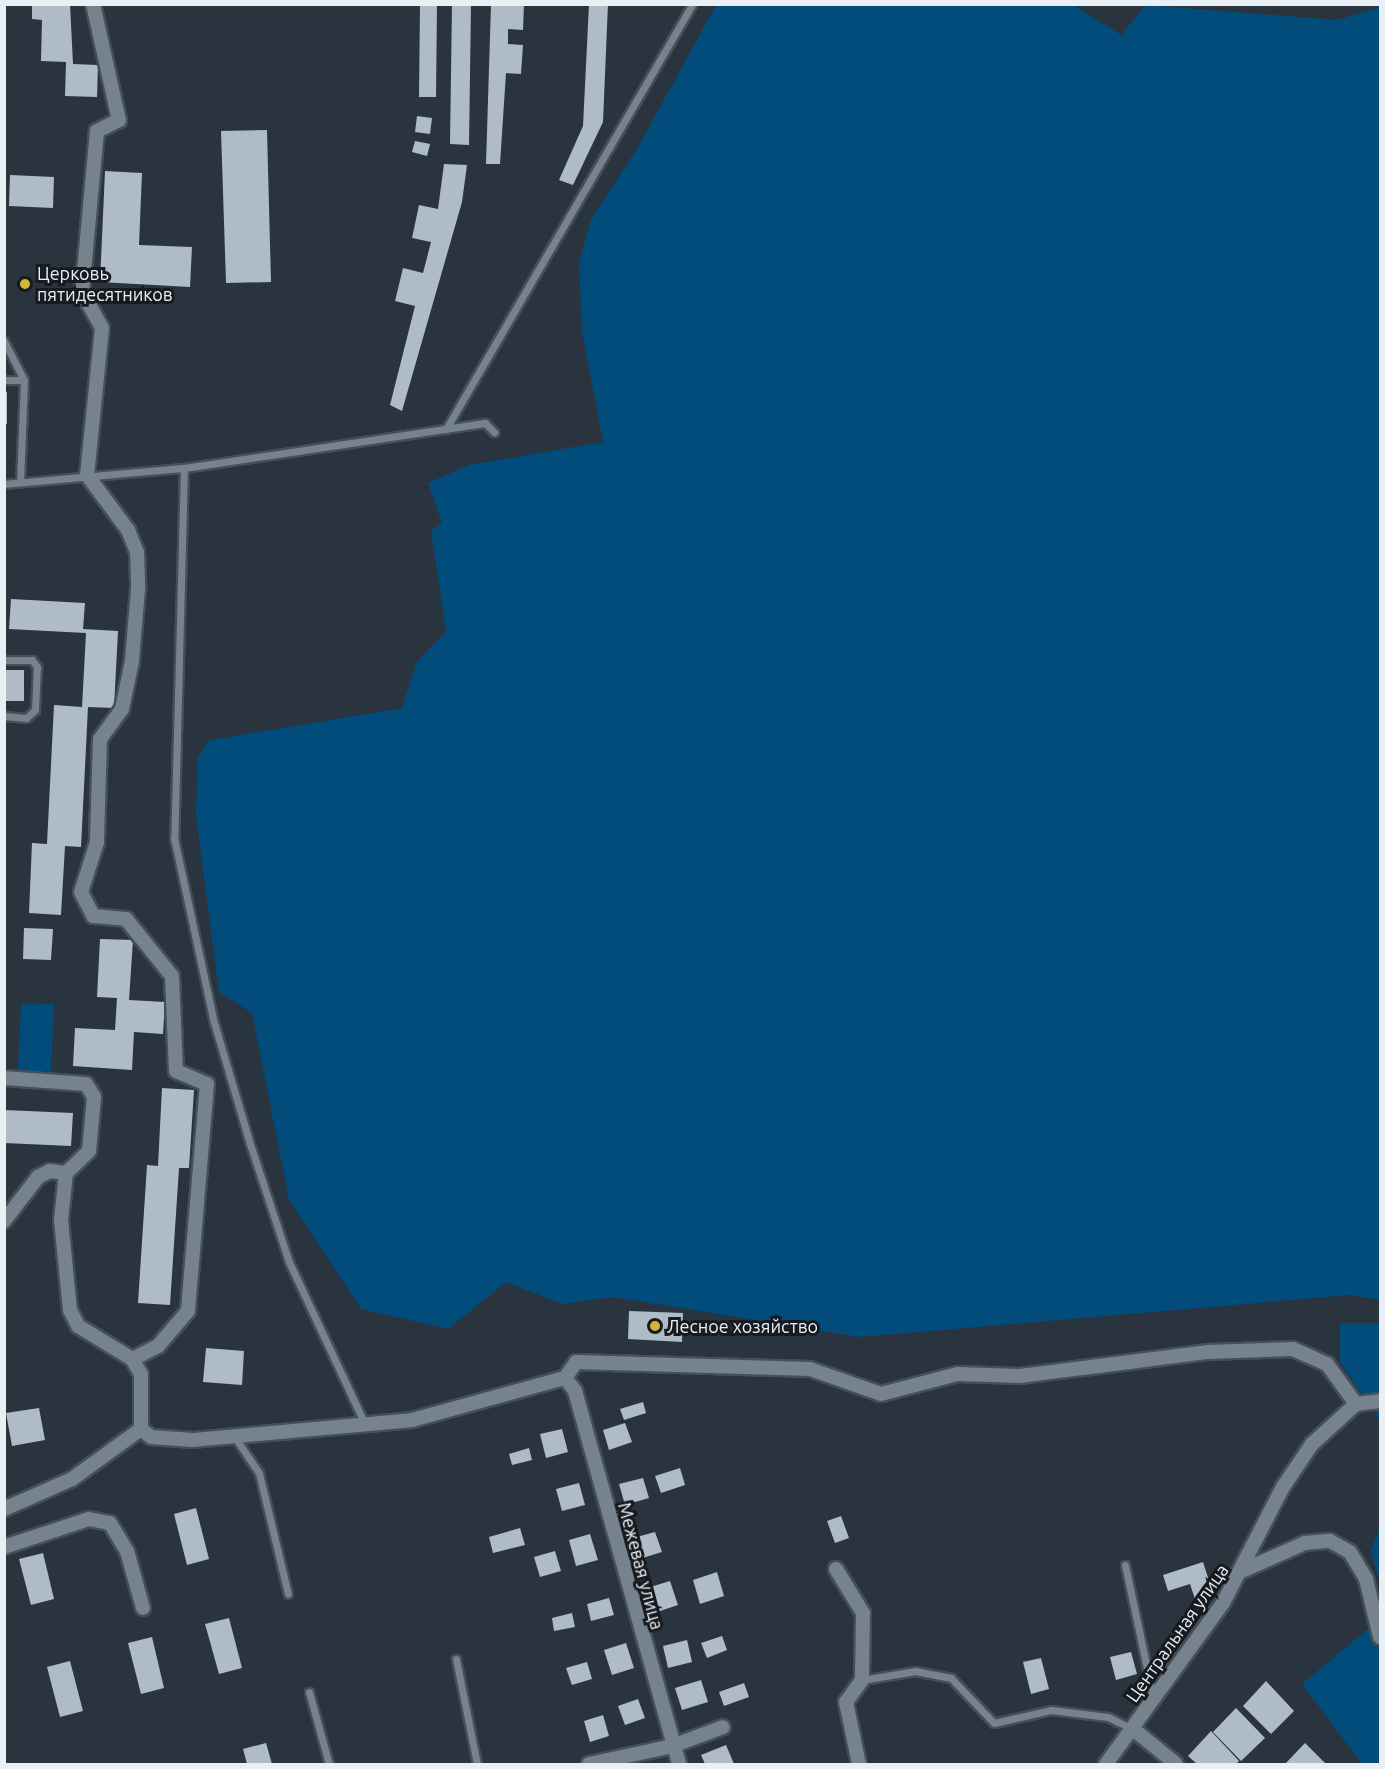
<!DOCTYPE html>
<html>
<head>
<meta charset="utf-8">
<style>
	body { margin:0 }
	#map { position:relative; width:1385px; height:1769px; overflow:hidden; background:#2a343e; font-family:Ubuntu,sans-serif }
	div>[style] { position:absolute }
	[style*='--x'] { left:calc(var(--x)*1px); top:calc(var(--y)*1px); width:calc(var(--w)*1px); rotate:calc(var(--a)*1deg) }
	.green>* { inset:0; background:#024c7b }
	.building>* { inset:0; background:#afbcc7 }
	.roads { filter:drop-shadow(2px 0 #454f56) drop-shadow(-2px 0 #454f56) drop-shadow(0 2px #454f56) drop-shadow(0 -2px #454f56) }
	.lane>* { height:7px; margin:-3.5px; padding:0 3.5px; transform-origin:3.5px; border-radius:3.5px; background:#76828d }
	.street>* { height:14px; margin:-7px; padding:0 7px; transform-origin:7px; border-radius:7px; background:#76828d }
	.dots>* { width:16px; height:16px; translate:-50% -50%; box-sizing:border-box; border:3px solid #171b20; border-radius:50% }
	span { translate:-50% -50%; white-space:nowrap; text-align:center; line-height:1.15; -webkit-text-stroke:6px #171b20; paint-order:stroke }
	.poi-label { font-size:18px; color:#e8eff5 }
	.left { translate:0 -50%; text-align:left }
	.street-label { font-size:18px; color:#e8eff5 }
	.frame { position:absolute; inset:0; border:6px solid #e8eff5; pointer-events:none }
</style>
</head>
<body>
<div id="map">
	<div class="green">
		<div style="clip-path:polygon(716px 5px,1074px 5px,1121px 35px,1146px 5px,1337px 20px,1380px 7px,1380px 1300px,1350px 1295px,860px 1337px,613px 1297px,562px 1304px,506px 1282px,448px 1329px,361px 1309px,289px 1200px,252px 1013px,219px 992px,196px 817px,198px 757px,209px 740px,402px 708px,416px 663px,446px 632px,431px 531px,442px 523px,428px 483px,469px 465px,603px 442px,582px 332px,579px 262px,591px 219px,638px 147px)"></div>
		<div style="clip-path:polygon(21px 1003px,54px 1004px,51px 1072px,18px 1071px)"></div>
		<div style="clip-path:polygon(1340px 1323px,1380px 1323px,1380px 1421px,1340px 1362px)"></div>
		<div style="clip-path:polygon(1380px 1527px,1380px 1582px,1371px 1551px)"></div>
		<div style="clip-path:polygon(1380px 1619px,1380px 1764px,1362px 1764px,1302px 1684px)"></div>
	</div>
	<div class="building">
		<div style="clip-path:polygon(32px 4px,70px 4px,73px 64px,98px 65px,97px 97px,65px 96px,66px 62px,41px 61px,42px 20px,32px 19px)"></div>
		<div style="clip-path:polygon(420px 4px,437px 4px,436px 97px,419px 97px)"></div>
		<div style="clip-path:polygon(452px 4px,471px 4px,469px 145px,450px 144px)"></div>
		<div style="clip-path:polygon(491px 4px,524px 4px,523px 30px,508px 29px,508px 44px,523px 45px,521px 74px,506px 73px,500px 164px,486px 164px)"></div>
		<div style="clip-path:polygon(589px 4px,608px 4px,603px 122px,573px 185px,559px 180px,583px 126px)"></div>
		<div style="clip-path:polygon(417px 116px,432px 118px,430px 134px,415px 132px)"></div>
		<div style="clip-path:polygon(267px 130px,271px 282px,226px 283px,221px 131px)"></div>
		<div style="clip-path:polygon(415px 141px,430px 144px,427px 156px,412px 152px)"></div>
		<div style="clip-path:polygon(444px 164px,467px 165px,462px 202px,402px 411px,390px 405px,415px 306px,395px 301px,403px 268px,423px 273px,431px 242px,412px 238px,419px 205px,438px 209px)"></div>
		<div style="clip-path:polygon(105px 171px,142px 173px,139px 245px,192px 247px,190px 287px,100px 282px)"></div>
		<div style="clip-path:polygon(10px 175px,54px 177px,53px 208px,9px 206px)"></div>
		<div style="clip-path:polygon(4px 392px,7px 392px,7px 424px,4px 424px)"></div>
		<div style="clip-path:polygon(11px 599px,85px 603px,83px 629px,118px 631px,114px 708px,88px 707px,81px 847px,65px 846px,61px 915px,29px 913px,32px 843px,47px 844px,54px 705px,82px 707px,86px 633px,9px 629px)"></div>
		<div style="clip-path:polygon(4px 670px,24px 670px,24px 701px,4px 701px)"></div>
		<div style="clip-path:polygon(24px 928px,53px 929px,51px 960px,23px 959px)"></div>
		<div style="clip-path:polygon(100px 939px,133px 940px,129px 1000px,165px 1002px,163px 1034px,134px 1032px,132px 1070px,73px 1066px,75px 1028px,115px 1030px,117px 998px,97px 997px)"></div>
		<div style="clip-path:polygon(162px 1088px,194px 1090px,189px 1168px,179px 1168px,170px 1305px,138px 1303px,147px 1165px,158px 1166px)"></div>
		<div style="clip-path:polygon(4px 1110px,73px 1113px,71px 1146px,4px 1143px)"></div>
		<div style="clip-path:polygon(629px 1311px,683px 1313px,682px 1342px,628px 1339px)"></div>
		<div style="clip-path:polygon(206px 1348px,244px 1351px,242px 1385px,203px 1382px)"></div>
		<div style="clip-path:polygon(643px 1402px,646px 1413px,624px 1420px,620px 1409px)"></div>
		<div style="clip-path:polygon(39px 1408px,45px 1440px,12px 1446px,6px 1413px)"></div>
		<div style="clip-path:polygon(625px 1423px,632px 1442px,609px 1450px,603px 1430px)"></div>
		<div style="clip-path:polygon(562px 1429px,568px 1452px,546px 1458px,540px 1434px)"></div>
		<div style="clip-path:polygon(529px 1448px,532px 1460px,512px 1465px,509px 1454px)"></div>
		<div style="clip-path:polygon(680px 1468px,685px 1485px,661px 1493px,655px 1476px)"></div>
		<div style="clip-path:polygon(643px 1478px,649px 1498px,625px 1505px,619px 1484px)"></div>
		<div style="clip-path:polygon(579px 1483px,585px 1505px,562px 1511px,556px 1489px)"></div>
		<div style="clip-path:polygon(196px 1508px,209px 1559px,187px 1565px,174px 1514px)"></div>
		<div style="clip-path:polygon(841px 1516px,849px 1538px,835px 1543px,827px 1521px)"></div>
		<div style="clip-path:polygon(520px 1528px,525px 1545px,493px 1553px,489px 1537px)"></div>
		<div style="clip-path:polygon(655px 1532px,662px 1552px,639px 1559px,633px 1538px)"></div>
		<div style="clip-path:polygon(590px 1534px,598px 1560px,576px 1566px,569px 1540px)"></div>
		<div style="clip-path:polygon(555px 1551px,561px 1571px,540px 1577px,534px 1557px)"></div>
		<div style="clip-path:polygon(43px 1553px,54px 1599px,31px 1605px,19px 1559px)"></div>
		<div style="clip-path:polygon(1203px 1562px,1213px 1593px,1195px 1599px,1190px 1584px,1168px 1591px,1163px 1575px)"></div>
		<div style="clip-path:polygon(717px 1572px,724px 1596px,700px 1604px,693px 1580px)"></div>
		<div style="clip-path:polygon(670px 1581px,678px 1605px,654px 1613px,647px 1588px)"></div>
		<div style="clip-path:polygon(609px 1598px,614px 1615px,591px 1621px,587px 1604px)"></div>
		<div style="clip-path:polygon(572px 1613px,575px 1627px,554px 1631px,552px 1618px)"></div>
		<div style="clip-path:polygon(229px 1618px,242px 1668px,219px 1674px,205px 1624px)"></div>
		<div style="clip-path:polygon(722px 1636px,727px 1650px,707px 1658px,701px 1643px)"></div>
		<div style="clip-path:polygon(152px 1637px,164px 1688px,141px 1694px,128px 1643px)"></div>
		<div style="clip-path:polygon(687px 1640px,692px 1662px,668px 1668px,663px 1646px)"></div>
		<div style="clip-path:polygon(626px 1643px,634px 1668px,612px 1675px,604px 1650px)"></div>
		<div style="clip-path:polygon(1131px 1652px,1137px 1674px,1116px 1680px,1110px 1657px)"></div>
		<div style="clip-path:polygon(1041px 1658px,1049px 1689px,1031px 1694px,1023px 1662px)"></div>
		<div style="clip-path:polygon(70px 1661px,83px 1711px,60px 1717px,47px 1667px)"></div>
		<div style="clip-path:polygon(587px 1662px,592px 1679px,572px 1685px,566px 1668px)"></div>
		<div style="clip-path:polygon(701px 1680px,708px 1702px,682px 1710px,675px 1688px)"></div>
		<div style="clip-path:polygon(1266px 1681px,1294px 1711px,1271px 1734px,1243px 1706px)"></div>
		<div style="clip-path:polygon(744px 1683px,749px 1697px,724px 1706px,719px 1692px)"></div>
		<div style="clip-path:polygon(638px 1699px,645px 1718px,625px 1725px,618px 1706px)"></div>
		<div style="clip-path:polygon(1236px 1708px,1265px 1738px,1241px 1761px,1213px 1732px)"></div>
		<div style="clip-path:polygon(603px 1715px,609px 1736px,590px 1742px,584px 1721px)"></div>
		<div style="clip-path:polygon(1211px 1731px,1239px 1761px,1236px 1764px,1197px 1764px,1188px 1756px)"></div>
		<div style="clip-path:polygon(266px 1743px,272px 1764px,247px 1764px,243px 1749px)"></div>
		<div style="clip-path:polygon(1305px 1743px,1326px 1764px,1285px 1764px)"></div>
		<div style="clip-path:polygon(726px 1745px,734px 1764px,705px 1764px,701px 1755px)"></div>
	</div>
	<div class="roads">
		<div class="lane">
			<div style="--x:4;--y:341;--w:44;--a:62.9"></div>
			<div style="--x:24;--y:380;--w:102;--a:92.2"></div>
			<div style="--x:4;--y:380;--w:20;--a:0"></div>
			<div style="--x:446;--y:429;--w:491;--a:-59.9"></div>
			<div style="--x:184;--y:468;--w:370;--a:91.5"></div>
			<div style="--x:174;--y:838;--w:185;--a:77.8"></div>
			<div style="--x:213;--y:1019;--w:130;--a:73.5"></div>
			<div style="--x:250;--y:1144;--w:124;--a:71.7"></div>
			<div style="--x:289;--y:1262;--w:179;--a:64.9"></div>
			<div style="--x:4;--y:484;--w:181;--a:-5.1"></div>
			<div style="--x:184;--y:468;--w:304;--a:-8.5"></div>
			<div style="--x:485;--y:423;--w:13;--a:45"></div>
			<div style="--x:4;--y:660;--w:28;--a:0"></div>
			<div style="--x:32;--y:660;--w:9;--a:54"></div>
			<div style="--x:37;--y:667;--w:43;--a:92.7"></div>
			<div style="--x:35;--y:710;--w:12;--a:138"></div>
			<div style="--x:26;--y:718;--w:22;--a:-175"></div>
			<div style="--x:236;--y:1439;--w:41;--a:55.9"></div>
			<div style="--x:259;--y:1473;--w:124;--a:76.5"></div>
			<div style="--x:1125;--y:1565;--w:135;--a:78"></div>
			<div style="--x:456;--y:1659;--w:107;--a:78.7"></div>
			<div style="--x:862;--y:1680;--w:54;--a:-9.6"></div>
			<div style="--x:915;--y:1671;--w:37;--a:11"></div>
			<div style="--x:951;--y:1678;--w:62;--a:46.3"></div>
			<div style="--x:994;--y:1723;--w:58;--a:-12.8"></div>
			<div style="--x:1051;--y:1710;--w:57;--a:7"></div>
			<div style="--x:1108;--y:1717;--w:28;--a:26"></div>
			<div style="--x:309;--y:1692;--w:75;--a:74.5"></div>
		</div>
		<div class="street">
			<div style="--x:93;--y:4;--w:119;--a:77.4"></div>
			<div style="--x:119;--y:120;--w:25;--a:153"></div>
			<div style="--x:97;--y:131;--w:162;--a:95.3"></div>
			<div style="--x:82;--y:292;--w:41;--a:60.9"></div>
			<div style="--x:102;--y:328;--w:148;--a:95.8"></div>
			<div style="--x:87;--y:475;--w:69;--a:53.3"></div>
			<div style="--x:128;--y:530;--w:24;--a:68"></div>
			<div style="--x:137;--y:552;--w:37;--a:88"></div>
			<div style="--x:138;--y:589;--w:72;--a:94.8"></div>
			<div style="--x:132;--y:661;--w:49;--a:101.8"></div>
			<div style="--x:122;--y:709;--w:37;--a:126"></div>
			<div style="--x:100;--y:739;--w:103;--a:91.7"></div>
			<div style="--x:97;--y:842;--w:52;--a:107.7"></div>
			<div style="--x:81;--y:892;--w:27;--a:63"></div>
			<div style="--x:93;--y:916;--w:33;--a:5"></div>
			<div style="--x:126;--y:919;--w:73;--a:51.1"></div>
			<div style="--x:172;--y:976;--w:95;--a:87.6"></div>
			<div style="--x:176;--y:1071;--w:34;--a:23"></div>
			<div style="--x:207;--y:1084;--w:228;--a:94.8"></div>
			<div style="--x:188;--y:1311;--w:46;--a:130.6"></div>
			<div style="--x:158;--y:1346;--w:29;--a:153"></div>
			<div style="--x:4;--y:1078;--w:82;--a:4.2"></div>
			<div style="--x:86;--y:1084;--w:15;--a:58"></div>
			<div style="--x:94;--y:1097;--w:54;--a:95.3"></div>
			<div style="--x:89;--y:1151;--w:32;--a:136"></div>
			<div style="--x:4;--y:1221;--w:56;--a:-52.3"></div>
			<div style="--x:38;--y:1177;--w:13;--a:-27"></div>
			<div style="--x:50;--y:1171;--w:16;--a:7"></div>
			<div style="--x:66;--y:1173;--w:47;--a:96.1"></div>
			<div style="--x:61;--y:1220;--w:90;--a:84.3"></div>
			<div style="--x:70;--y:1310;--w:18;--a:63"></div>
			<div style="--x:78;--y:1326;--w:63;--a:31.4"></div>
			<div style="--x:132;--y:1359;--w:17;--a:59"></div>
			<div style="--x:141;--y:1374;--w:55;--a:90"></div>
			<div style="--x:565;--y:1378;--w:16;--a:52"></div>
			<div style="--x:575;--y:1391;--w:387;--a:74.4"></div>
			<div style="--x:1356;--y:1404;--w:24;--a:-7"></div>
			<div style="--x:4;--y:1509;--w:74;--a:-23.8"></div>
			<div style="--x:72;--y:1479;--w:85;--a:-35.9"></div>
			<div style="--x:141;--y:1429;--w:13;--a:39"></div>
			<div style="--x:151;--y:1437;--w:42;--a:4.1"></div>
			<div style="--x:193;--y:1440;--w:220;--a:-5.2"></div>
			<div style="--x:412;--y:1420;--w:159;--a:-15.4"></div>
			<div style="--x:565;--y:1378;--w:19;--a:-55"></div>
			<div style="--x:576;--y:1362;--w:234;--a:1.7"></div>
			<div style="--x:810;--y:1369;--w:75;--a:19.4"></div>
			<div style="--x:881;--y:1394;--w:80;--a:-14.6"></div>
			<div style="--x:958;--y:1374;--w:62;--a:1.8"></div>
			<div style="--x:1020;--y:1376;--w:190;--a:-7.3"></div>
			<div style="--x:1208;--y:1352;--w:85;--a:-2"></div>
			<div style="--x:1293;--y:1349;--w:37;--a:24"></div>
			<div style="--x:1327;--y:1364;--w:49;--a:54.1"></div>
			<div style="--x:4;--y:1547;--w:89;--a:-18.2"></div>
			<div style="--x:89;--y:1519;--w:21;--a:11"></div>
			<div style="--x:110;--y:1523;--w:33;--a:59"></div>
			<div style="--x:127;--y:1551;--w:59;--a:74.3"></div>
			<div style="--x:836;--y:1569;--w:52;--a:58.5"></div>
			<div style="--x:863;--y:1613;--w:67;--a:90.9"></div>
			<div style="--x:862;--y:1680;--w:27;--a:126"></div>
			<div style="--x:846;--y:1702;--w:63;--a:78.2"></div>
			<div style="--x:1244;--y:1570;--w:67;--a:-23.9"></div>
			<div style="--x:1305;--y:1543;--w:25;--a:-5"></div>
			<div style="--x:1330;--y:1541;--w:23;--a:29"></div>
			<div style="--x:1350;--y:1552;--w:31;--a:59"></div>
			<div style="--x:1366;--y:1579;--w:60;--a:76.4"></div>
			<div style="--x:1133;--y:1729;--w:55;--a:39.1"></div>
			<div style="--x:589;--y:1764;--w:85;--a:-12.2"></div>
			<div style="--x:672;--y:1746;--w:54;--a:-20.4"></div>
			<div style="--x:1106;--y:1764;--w:199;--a:-54"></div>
			<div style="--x:1223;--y:1603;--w:131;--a:-62.7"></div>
			<div style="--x:1283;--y:1487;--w:52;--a:-56"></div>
			<div style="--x:1312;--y:1444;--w:59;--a:-42.3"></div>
		</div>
	</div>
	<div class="dots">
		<div style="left:25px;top:284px;background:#d4b635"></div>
		<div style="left:655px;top:1326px;background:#d4b635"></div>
	</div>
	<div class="poi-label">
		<span class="left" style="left:37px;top:284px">Церковь<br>пятидесятников</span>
		<span class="left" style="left:667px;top:1326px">Лесное хозяйство</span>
	</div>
	<div class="street-label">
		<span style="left:641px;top:1566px;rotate:75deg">Межевая улица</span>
		<span style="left:1177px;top:1633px;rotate:-55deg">Центральная улица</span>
	</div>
	<div class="frame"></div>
</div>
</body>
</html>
